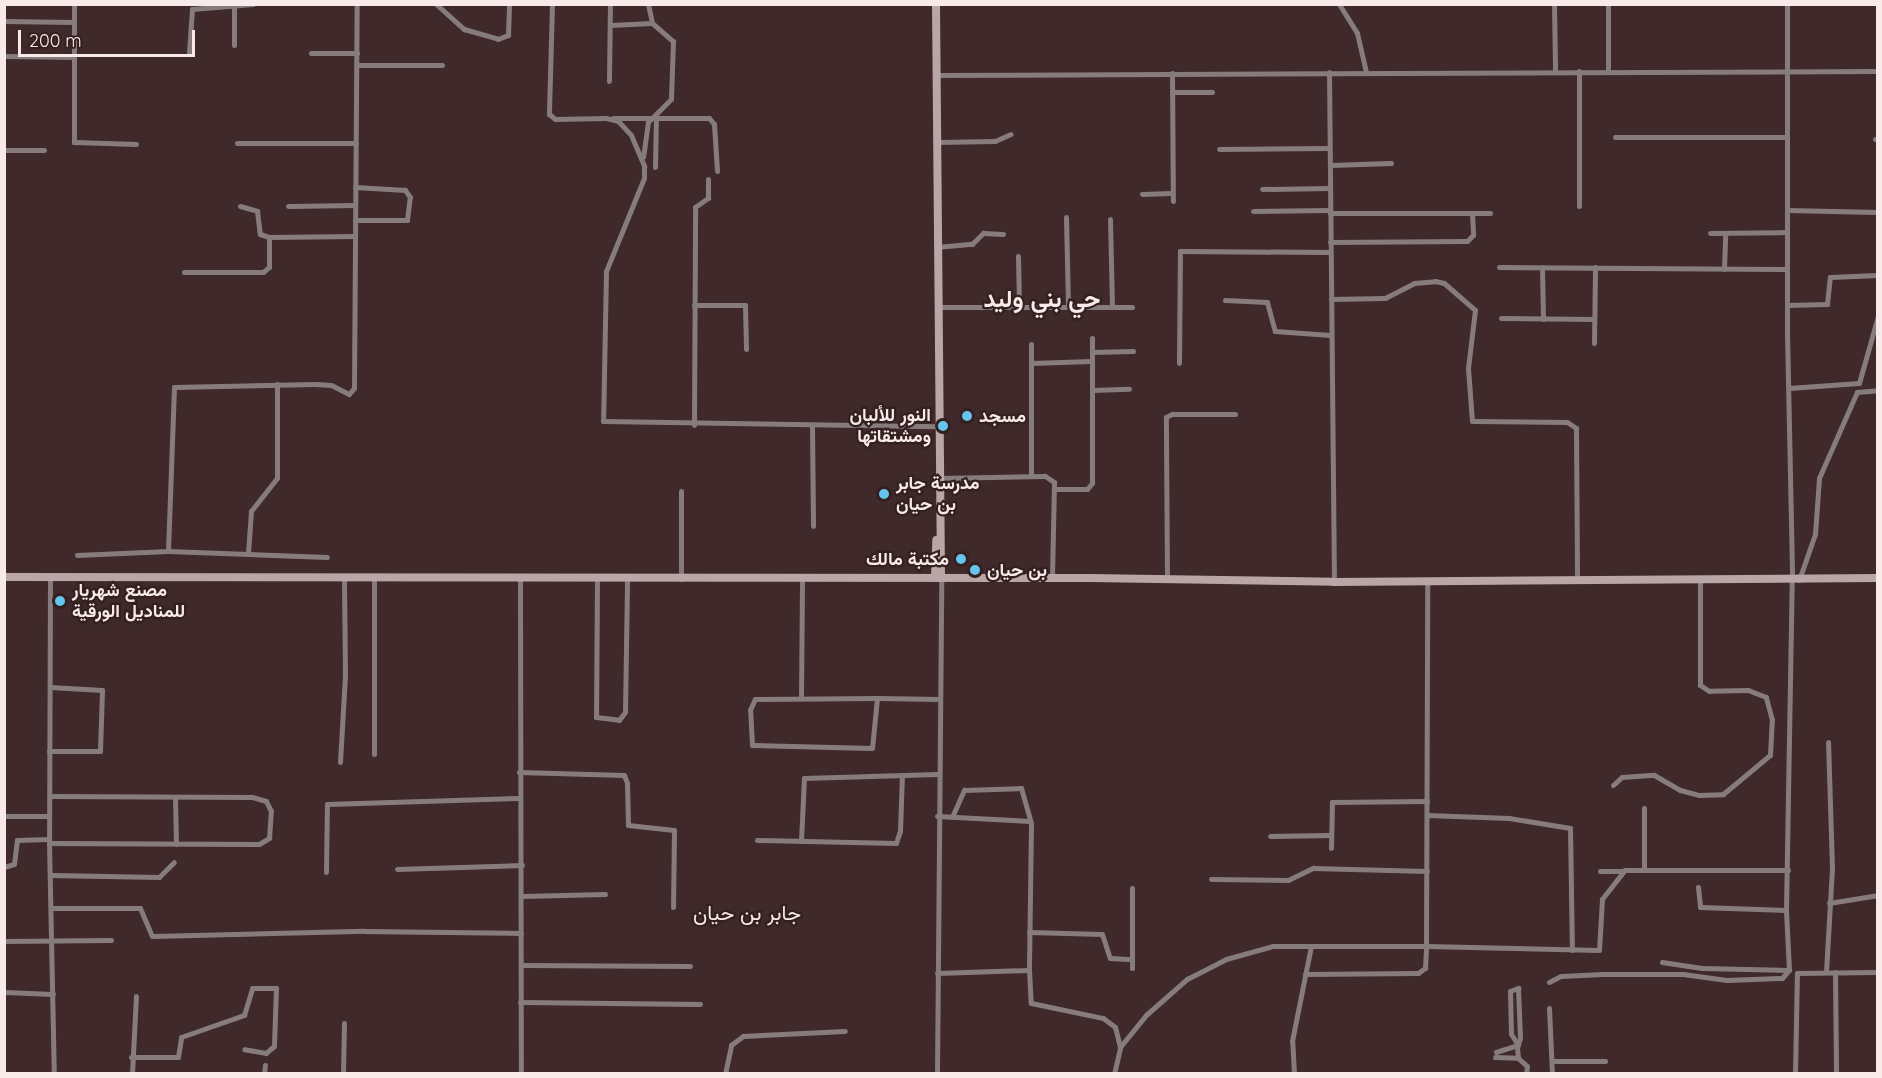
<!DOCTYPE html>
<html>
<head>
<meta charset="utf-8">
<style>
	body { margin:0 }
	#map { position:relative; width:1882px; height:1078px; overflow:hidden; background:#3f292a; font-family:Quicksand,Vazirmatn,sans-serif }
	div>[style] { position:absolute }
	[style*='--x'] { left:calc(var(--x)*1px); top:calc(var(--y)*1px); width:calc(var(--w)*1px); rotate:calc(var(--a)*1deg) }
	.street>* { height:5px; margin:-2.5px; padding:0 2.5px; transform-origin:2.5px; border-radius:2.5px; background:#877c7c }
	.secondary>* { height:8px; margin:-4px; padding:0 4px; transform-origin:4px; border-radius:4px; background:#b9a6a6 }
	.dots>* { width:16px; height:16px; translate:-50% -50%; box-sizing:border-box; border:3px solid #342020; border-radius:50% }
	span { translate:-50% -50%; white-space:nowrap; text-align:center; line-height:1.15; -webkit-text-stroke:4.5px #342020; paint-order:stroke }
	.poi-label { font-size:18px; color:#f9eaea; font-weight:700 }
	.right { translate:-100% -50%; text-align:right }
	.left { translate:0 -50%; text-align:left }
	.quarter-label { font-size:21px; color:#f9eaea }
	.district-label { font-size:24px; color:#f9eaea; font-weight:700 }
	.frame { position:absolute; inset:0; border:6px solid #f9eaea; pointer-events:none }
	.scale { position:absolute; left:18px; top:30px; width:177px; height:27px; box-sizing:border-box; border:3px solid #f9eaea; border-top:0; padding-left:8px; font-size:18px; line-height:21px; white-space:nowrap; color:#f9eaea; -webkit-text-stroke:4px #342020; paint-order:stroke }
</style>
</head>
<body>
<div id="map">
	<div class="street">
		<div style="--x:74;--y:4;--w:138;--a:90"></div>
		<div style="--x:74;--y:142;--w:62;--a:1.8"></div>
		<div style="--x:436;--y:4;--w:38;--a:42"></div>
		<div style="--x:464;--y:29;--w:35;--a:16"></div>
		<div style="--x:498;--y:39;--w:11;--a:-22"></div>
		<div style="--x:508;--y:35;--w:31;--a:-88"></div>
		<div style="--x:552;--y:4;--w:110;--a:91.6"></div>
		<div style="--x:549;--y:114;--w:8;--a:40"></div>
		<div style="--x:555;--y:119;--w:51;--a:-1.1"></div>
		<div style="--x:606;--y:118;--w:12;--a:14"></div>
		<div style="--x:618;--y:121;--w:19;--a:47"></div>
		<div style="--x:631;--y:135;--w:34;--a:67"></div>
		<div style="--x:644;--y:166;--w:12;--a:90"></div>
		<div style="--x:644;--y:178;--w:100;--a:112.2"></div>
		<div style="--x:606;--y:271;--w:150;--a:91.1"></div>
		<div style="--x:603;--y:421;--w:334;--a:0.9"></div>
		<div style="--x:648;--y:4;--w:19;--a:78"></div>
		<div style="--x:1339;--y:4;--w:34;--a:58"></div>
		<div style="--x:1357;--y:33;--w:40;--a:77"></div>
		<div style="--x:1554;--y:4;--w:67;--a:89.1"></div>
		<div style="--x:1608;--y:4;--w:67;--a:90"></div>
		<div style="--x:4;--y:21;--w:70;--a:0.8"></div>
		<div style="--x:610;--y:25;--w:42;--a:-2.7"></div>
		<div style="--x:652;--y:23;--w:28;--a:41"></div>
		<div style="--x:673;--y:41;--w:58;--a:92"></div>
		<div style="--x:671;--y:99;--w:33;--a:135"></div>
		<div style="--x:648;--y:122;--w:35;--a:98"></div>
		<div style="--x:234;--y:45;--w:38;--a:-90"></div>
		<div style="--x:189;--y:52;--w:43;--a:-86"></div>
		<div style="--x:192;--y:9;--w:61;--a:-4.7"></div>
		<div style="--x:311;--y:53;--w:46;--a:0"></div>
		<div style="--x:4;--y:56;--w:70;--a:0.8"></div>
		<div style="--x:357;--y:65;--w:85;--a:0"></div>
		<div style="--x:1579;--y:71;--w:135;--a:90"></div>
		<div style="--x:1329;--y:72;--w:510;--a:89.44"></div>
		<div style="--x:1172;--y:73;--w:128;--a:89.6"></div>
		<div style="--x:936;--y:75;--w:942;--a:-0.24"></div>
		<div style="--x:609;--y:81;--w:77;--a:-89.3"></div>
		<div style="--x:1172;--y:92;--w:40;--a:0"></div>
		<div style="--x:613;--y:118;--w:96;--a:0"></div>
		<div style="--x:709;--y:118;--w:8;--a:50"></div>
		<div style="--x:714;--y:124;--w:47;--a:86.3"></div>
		<div style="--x:1615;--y:137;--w:172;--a:0"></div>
		<div style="--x:1875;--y:139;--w:3;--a:0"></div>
		<div style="--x:937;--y:142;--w:58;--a:-1"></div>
		<div style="--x:995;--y:141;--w:17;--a:-24"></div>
		<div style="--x:237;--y:143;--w:119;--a:0"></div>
		<div style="--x:1219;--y:149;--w:110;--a:-0.5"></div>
		<div style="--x:4;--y:150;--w:40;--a:0"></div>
		<div style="--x:1330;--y:165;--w:61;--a:-1.9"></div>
		<div style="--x:655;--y:167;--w:50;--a:-88.9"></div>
		<div style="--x:1262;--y:189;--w:68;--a:-0.8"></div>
		<div style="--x:1142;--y:194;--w:30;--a:-2"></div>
		<div style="--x:240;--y:206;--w:18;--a:16"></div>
		<div style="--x:257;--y:211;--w:23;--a:83"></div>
		<div style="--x:260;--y:234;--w:9;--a:18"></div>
		<div style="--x:288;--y:206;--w:67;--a:-0.9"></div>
		<div style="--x:1787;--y:210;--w:91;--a:1.3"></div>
		<div style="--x:1253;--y:211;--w:77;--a:-0.7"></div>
		<div style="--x:1330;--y:213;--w:142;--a:0"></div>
		<div style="--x:1472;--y:213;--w:22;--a:87"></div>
		<div style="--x:1473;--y:235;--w:8;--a:135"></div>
		<div style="--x:1467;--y:241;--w:137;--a:179.6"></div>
		<div style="--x:1472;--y:213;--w:18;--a:0"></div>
		<div style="--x:1066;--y:217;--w:88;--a:88.7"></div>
		<div style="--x:1110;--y:219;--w:87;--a:88.7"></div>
		<div style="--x:355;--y:220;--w:52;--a:0"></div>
		<div style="--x:407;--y:220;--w:23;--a:-83"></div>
		<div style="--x:410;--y:197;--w:9;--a:-126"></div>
		<div style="--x:405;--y:190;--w:50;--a:-176.6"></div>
		<div style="--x:1710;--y:233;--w:77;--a:-0.7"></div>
		<div style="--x:936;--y:247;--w:36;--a:-5"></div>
		<div style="--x:972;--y:244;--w:16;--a:-45"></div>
		<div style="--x:983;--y:233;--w:20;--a:3"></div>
		<div style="--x:1018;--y:256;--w:49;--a:88.8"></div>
		<div style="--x:1499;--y:267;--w:288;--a:0.4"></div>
		<div style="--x:1542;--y:267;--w:52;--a:88.9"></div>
		<div style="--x:1724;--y:269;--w:36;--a:-88"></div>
		<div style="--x:184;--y:272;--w:79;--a:0"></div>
		<div style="--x:263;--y:272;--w:8;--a:-40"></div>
		<div style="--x:269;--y:267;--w:30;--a:-90"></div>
		<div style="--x:269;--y:237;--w:86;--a:-0.7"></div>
		<div style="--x:1331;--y:299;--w:54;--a:-1.1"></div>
		<div style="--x:1385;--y:298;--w:33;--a:-27"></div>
		<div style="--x:1414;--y:283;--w:21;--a:-5"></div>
		<div style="--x:1435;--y:281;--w:9;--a:13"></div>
		<div style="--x:1444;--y:283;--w:41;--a:41.1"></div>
		<div style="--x:1475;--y:310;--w:58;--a:96.9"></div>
		<div style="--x:1468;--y:368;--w:53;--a:85.7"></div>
		<div style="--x:1472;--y:421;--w:95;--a:0.6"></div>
		<div style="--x:1567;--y:422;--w:11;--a:34"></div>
		<div style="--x:1576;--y:428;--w:153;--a:89.6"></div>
		<div style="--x:1225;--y:300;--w:42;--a:2.7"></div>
		<div style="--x:1267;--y:302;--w:30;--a:75"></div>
		<div style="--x:1275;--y:331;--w:55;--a:4.2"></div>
		<div style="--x:694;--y:305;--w:51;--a:0"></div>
		<div style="--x:745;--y:305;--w:44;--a:88.7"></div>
		<div style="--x:1787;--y:305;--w:40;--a:-1.4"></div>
		<div style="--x:1827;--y:304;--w:27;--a:-84"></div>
		<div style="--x:1830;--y:277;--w:48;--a:-2.4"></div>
		<div style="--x:937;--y:307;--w:195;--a:0"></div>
		<div style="--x:1501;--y:318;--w:93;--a:0.6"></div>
		<div style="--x:1594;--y:343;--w:76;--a:-89.2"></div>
		<div style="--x:1031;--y:344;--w:132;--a:90"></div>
		<div style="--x:1092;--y:352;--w:41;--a:-1.4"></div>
		<div style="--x:1031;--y:363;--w:61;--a:-1.9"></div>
		<div style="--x:1179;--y:363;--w:112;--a:-89.5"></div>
		<div style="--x:1180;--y:251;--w:150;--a:0.4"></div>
		<div style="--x:1789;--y:388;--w:70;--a:-4.1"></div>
		<div style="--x:1859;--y:383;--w:70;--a:-74.2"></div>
		<div style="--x:1092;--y:390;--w:37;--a:-2"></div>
		<div style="--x:694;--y:425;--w:218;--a:-89.7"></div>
		<div style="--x:695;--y:207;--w:16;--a:-35"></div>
		<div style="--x:708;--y:198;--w:19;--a:-90"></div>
		<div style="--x:812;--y:426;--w:100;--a:89.4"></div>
		<div style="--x:938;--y:478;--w:107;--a:-1.1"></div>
		<div style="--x:1045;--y:476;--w:11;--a:34"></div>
		<div style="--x:1054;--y:482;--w:96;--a:91.2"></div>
		<div style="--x:1054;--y:489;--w:33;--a:0"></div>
		<div style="--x:1087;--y:489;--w:8;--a:-50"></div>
		<div style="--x:1092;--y:483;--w:145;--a:-90"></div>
		<div style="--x:168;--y:551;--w:164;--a:-87.9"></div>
		<div style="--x:174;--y:387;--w:141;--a:-1.2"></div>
		<div style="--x:315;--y:384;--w:16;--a:4"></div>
		<div style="--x:331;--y:385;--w:20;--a:27"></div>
		<div style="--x:349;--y:394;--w:8;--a:-50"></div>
		<div style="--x:354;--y:388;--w:384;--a:-89.6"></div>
		<div style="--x:248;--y:553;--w:42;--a:-85.9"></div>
		<div style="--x:251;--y:511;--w:42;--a:-51.8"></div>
		<div style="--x:277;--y:478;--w:94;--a:-90"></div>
		<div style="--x:77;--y:555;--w:91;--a:-2.5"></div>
		<div style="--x:168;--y:551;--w:159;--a:2.2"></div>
		<div style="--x:50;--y:576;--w:267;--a:90.2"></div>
		<div style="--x:49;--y:843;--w:231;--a:88.8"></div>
		<div style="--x:374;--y:577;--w:177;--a:90"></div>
		<div style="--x:520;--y:577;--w:497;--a:89.9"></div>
		<div style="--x:681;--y:579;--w:88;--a:-90"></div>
		<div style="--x:1167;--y:579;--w:162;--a:-90.4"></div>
		<div style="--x:1166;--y:417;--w:7;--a:-27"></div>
		<div style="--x:1172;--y:414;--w:63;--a:0"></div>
		<div style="--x:597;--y:580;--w:137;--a:90.4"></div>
		<div style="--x:596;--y:717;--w:23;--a:7"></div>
		<div style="--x:619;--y:720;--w:10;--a:-53"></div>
		<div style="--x:625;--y:712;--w:133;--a:-89.1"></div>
		<div style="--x:1799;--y:580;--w:49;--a:-70.8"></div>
		<div style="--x:1815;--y:534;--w:56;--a:-85.9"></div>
		<div style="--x:1819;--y:478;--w:94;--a:-66.2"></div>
		<div style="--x:1857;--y:392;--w:21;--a:-5"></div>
		<div style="--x:801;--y:698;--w:120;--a:-89.5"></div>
		<div style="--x:877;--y:698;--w:50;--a:95.7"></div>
		<div style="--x:872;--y:748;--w:120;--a:-178.6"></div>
		<div style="--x:752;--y:745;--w:35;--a:-93"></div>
		<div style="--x:750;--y:710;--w:12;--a:-66"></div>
		<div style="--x:755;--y:699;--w:122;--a:-0.5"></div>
		<div style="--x:877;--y:698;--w:62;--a:0.9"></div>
		<div style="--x:49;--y:751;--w:51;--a:0"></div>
		<div style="--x:100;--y:751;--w:61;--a:-88.1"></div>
		<div style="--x:102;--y:690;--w:52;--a:-176.7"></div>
		<div style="--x:340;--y:762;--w:87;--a:-86.7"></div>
		<div style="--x:345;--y:675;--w:98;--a:-90.6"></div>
		<div style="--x:519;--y:772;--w:105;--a:1.6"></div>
		<div style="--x:624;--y:775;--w:9;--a:69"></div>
		<div style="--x:627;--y:783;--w:42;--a:88.6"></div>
		<div style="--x:628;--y:825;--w:46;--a:6.2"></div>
		<div style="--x:674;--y:830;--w:77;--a:90.7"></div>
		<div style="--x:1613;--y:785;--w:12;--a:-42"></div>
		<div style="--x:1622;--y:777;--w:32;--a:-4"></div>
		<div style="--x:1654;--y:775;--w:30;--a:30"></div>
		<div style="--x:1680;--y:790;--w:20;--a:15"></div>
		<div style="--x:1699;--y:795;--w:24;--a:-2"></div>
		<div style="--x:1723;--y:794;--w:61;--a:-39.7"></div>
		<div style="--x:1770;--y:755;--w:35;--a:-87"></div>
		<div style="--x:1772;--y:720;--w:24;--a:-105"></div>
		<div style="--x:1766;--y:697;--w:19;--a:-159"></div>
		<div style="--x:1748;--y:690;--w:39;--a:179"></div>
		<div style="--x:1709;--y:691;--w:11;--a:-146"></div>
		<div style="--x:1700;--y:685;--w:104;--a:-90"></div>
		<div style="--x:175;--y:797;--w:47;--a:88.8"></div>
		<div style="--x:1644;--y:808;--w:61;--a:90"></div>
		<div style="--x:1427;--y:815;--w:82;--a:2.1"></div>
		<div style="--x:1509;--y:818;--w:62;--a:9.3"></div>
		<div style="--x:1570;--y:828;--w:122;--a:89.1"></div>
		<div style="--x:4;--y:816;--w:45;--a:0"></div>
		<div style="--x:937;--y:816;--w:93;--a:3.1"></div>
		<div style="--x:952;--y:817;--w:30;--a:-66"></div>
		<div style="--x:964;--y:790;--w:57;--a:-2"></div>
		<div style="--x:1021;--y:788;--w:37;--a:74"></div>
		<div style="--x:1031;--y:824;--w:146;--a:90.8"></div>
		<div style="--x:1270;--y:836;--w:61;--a:-0.9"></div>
		<div style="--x:757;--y:840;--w:139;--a:1.2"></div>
		<div style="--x:896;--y:843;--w:13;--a:-72"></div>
		<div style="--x:900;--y:831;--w:56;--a:-88"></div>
		<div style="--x:801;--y:841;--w:63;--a:-87.3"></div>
		<div style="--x:804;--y:778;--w:134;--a:-1.7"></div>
		<div style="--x:49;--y:843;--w:210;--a:0.3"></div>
		<div style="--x:259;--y:844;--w:12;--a:-31"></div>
		<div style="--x:269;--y:838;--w:27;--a:-86"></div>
		<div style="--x:271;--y:811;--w:11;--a:-117"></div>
		<div style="--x:266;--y:801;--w:15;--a:-164"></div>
		<div style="--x:252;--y:797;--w:202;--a:-179.7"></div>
		<div style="--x:1331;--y:848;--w:46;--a:-88.8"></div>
		<div style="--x:1332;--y:802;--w:95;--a:-0.6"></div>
		<div style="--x:4;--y:867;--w:10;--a:-17"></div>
		<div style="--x:14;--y:864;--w:24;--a:-83"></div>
		<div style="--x:17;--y:840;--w:32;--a:-2"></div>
		<div style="--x:397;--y:869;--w:125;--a:-1.8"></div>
		<div style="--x:1600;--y:871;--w:23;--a:0"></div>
		<div style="--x:326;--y:872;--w:68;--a:-89.2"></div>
		<div style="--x:327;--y:804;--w:193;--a:-1.8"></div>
		<div style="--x:50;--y:875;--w:109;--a:1.1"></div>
		<div style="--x:159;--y:877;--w:21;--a:-45"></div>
		<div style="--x:1211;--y:879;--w:77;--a:0.7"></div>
		<div style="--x:1288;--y:880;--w:28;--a:-26"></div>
		<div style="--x:1313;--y:868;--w:114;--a:1.5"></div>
		<div style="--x:1698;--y:887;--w:20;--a:84"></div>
		<div style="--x:1700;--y:907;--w:86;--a:2"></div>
		<div style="--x:1132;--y:888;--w:80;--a:90"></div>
		<div style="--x:522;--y:896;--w:83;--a:-1.4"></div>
		<div style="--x:1829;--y:903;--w:50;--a:-9.3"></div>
		<div style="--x:51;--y:908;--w:89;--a:0"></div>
		<div style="--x:140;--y:908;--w:30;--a:67"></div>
		<div style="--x:152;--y:936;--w:212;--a:-1.4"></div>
		<div style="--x:364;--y:931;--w:157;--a:0.7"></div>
		<div style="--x:1029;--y:932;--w:73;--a:1.6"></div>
		<div style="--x:1102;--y:934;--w:25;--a:72"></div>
		<div style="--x:1110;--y:958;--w:22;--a:3"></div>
		<div style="--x:4;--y:941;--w:107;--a:-0.5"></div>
		<div style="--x:1662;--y:962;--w:40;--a:8.5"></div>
		<div style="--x:1702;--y:968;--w:87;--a:1.3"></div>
		<div style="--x:521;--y:965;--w:169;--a:0.3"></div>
		<div style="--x:1826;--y:972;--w:104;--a:-86.7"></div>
		<div style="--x:1832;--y:868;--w:126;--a:-91.8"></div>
		<div style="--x:1835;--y:972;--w:102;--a:89.4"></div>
		<div style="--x:937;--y:973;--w:92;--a:-1.9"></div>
		<div style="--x:1029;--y:970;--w:33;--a:87"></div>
		<div style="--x:1031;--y:1003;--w:74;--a:11.8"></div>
		<div style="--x:1103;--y:1018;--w:15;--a:37"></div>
		<div style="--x:1115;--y:1027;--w:21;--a:76"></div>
		<div style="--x:1305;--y:974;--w:113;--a:-0.5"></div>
		<div style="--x:1418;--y:973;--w:9;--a:-36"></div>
		<div style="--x:1425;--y:968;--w:22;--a:-87"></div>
		<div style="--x:1426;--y:946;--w:173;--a:1.3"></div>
		<div style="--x:1599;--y:950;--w:51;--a:-86.6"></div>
		<div style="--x:1602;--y:899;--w:37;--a:-52"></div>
		<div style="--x:1625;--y:870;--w:163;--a:0"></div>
		<div style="--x:1549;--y:982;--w:13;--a:-27"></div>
		<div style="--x:1561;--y:976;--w:42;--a:-2.7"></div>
		<div style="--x:1603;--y:974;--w:80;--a:0"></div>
		<div style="--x:1683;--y:974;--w:44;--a:7.8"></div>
		<div style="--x:1727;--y:980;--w:55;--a:-2.1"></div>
		<div style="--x:1782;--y:978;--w:11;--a:-49"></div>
		<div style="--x:1789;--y:970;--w:60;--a:-92.9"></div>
		<div style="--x:1786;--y:910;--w:339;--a:-89"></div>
		<div style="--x:1792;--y:571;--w:237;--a:-91.2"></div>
		<div style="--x:1787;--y:334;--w:330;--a:-90"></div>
		<div style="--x:4;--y:992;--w:49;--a:2.3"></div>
		<div style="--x:520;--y:1002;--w:180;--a:0.6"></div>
		<div style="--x:1549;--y:1008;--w:66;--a:87.4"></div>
		<div style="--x:1518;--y:1045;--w:13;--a:-122"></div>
		<div style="--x:1511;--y:1034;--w:43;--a:-91.3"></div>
		<div style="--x:1510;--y:991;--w:9;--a:-21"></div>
		<div style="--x:1518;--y:988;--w:50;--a:87.7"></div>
		<div style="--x:1520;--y:1038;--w:9;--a:108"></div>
		<div style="--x:1517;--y:1047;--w:11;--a:85"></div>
		<div style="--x:1518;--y:1058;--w:12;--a:42"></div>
		<div style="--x:1527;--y:1066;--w:8;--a:97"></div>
		<div style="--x:1496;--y:1052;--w:23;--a:-18"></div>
		<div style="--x:131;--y:1057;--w:47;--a:0"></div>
		<div style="--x:178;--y:1057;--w:20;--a:-81"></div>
		<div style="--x:181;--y:1037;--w:67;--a:-19.2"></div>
		<div style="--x:244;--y:1015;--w:28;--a:-73"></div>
		<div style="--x:252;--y:988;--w:24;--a:0"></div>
		<div style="--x:276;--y:988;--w:58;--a:92"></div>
		<div style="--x:274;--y:1046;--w:11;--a:139"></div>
		<div style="--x:266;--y:1053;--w:22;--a:-170"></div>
		<div style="--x:1495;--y:1057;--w:23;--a:2"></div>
		<div style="--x:1554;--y:1061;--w:51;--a:0"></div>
		<div style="--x:132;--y:1074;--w:78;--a:-87.1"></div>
		<div style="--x:264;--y:1074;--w:9;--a:-84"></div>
		<div style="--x:343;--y:1074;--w:51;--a:-88.9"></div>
		<div style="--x:725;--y:1074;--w:30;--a:-78"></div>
		<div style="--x:731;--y:1045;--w:15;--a:-37"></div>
		<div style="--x:743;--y:1036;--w:102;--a:-2.8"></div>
		<div style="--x:937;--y:1074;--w:496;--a:-89.5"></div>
		<div style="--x:1114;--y:1074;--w:28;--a:-77"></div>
		<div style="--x:1120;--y:1047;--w:41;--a:-50.9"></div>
		<div style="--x:1146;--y:1015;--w:55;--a:-41.3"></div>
		<div style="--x:1187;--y:979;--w:44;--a:-27.1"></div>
		<div style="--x:1226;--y:959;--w:49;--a:-15.5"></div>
		<div style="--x:1273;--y:946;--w:153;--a:0"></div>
		<div style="--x:1426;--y:946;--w:365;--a:-89.8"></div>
		<div style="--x:1294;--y:1074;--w:33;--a:-93"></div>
		<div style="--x:1292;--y:1041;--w:97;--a:-78.7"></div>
		<div style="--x:1795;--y:1074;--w:101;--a:-88.9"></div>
		<div style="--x:1797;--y:973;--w:81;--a:-0.7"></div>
	</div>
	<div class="secondary">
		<div style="--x:936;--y:4;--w:574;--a:89.5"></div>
		<div style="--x:4;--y:577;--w:1086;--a:0.05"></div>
		<div style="--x:1090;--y:578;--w:244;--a:0.9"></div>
		<div style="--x:1334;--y:582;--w:544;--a:-0.42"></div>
		<div style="--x:935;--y:578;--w:38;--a:-88"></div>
	</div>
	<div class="dots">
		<div style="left:967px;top:416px;background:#64c5ee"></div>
		<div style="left:943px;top:426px;background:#64c5ee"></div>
		<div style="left:884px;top:494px;background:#64c5ee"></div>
		<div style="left:961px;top:559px;background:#64c5ee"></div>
		<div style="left:975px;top:570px;background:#64c5ee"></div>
		<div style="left:60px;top:601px;background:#64c5ee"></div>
	</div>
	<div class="poi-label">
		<span class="right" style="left:931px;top:426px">النور للألبان<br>ومشتقاتها</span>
		<span class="left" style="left:979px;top:416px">مسجد</span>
		<span class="left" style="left:896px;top:494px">مدرسة جابر<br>بن حيان</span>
		<span class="right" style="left:949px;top:559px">مكتبة مالك</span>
		<span class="left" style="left:987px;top:570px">بن حيان</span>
		<span class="left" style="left:72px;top:601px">مصنع شهريار<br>للمناديل الورقية</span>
	</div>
	<div class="quarter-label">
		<span style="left:747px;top:912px">جابر بن حيان</span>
	</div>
	<div class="district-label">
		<span style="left:1042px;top:299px">حي بني وليد</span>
	</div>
	<div class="frame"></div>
	<div class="scale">200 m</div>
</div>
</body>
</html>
